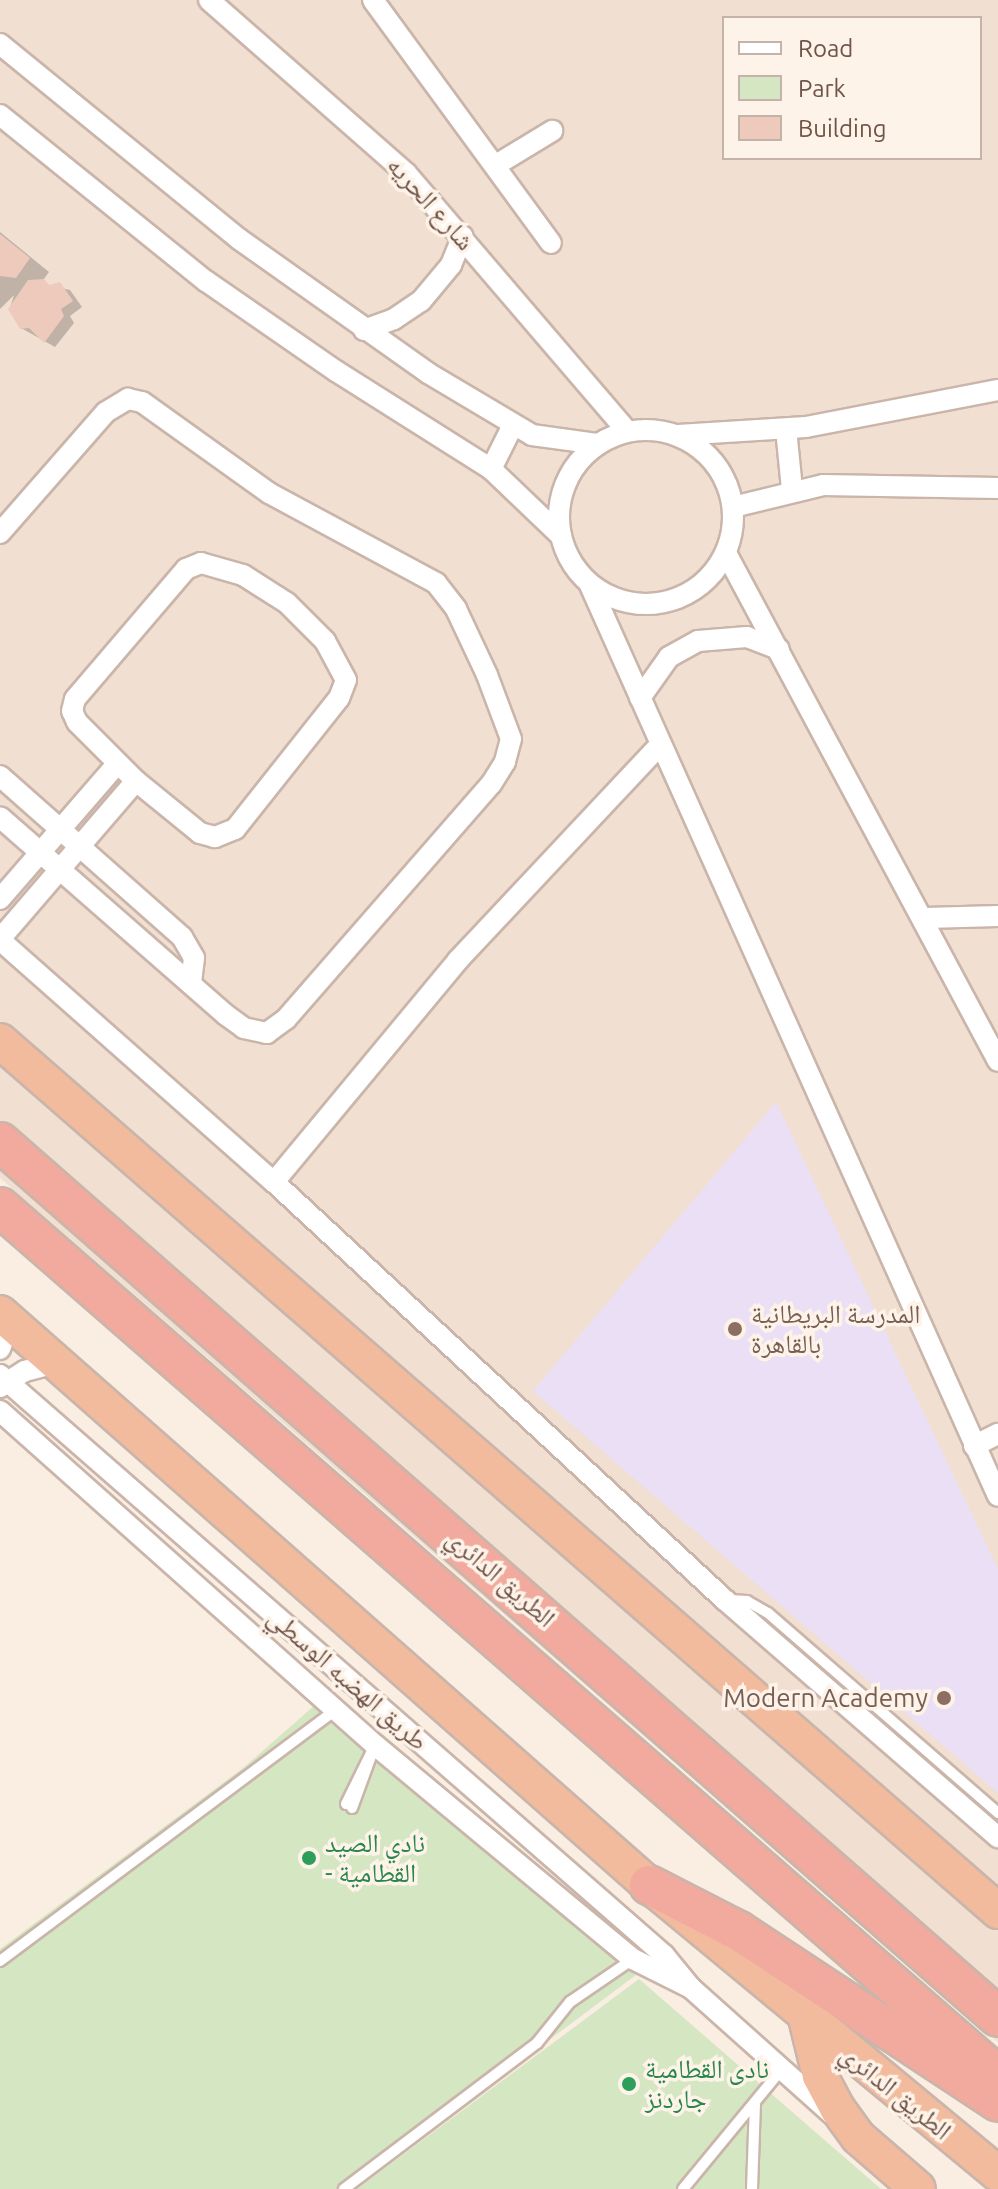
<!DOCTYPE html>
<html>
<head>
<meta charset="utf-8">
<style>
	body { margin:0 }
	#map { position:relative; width:998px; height:2189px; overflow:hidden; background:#faeee2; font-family:Ubuntu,"Noto Naskh Arabic",sans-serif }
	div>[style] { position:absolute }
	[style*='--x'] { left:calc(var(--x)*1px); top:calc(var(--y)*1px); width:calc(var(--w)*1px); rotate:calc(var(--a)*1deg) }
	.residential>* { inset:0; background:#f1dfd1 }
	.education>* { inset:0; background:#ebdff6 }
	.green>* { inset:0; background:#d5e6c2 }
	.shadow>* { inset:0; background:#0003 }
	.building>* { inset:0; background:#eecabc }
	.roads { filter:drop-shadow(2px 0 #cab5aa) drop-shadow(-2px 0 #cab5aa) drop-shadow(0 2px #cab5aa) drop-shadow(0 -2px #cab5aa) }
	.service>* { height:10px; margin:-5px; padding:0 5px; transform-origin:5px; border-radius:5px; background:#fff }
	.minor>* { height:20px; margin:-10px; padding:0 10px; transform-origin:10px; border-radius:10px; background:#fff }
	.minor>.ring { margin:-10px; padding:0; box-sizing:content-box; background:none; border:20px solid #fff; border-radius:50% }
	.trunk>* { height:34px; margin:-17px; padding:0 17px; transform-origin:17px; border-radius:17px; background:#f3bb9e }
	.motorway>* { height:38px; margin:-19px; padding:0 19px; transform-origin:19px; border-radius:19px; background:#f1aa9d }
	.dots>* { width:22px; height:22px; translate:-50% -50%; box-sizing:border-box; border:4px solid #fef3e8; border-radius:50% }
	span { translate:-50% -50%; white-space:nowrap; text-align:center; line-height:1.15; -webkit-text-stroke:7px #fef3e8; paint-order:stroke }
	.street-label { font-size:26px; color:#70544a }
	.education-label { font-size:26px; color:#785e54 }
	.left { translate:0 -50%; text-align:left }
	.right { translate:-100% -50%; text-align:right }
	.leisure-label { font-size:26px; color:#27864d }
	.legend { position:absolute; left:722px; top:16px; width:260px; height:144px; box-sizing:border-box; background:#fef3e8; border:2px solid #c5b3a9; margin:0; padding:10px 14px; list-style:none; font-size:24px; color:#70544a }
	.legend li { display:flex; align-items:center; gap:16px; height:40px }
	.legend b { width:40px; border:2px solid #c5b3a9 }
</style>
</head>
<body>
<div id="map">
	<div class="residential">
		<div style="clip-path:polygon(evenodd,0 0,998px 0,998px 2042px,0 1178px,0 0,724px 18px,980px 18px,980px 158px,724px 158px,724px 18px)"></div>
	</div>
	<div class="education">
		<div style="clip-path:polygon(776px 1102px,998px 1569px,998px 1793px,533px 1391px)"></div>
	</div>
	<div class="green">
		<div style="clip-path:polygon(315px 1705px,636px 1975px,350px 2189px,0 2189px,0 1949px,243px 1768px)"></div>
		<div style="clip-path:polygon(639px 1979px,881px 2189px,357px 2189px)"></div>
	</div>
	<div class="shadow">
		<div style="clip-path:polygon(0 232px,49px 272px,41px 283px,70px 290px,82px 307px,70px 316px,74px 323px,55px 347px,21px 328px,10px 308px,14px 295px,0 309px)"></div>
	</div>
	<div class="building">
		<div style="clip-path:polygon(0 234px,30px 258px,16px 278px,0 276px)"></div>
		<div style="clip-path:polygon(44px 279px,49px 285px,60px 282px,73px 301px,61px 309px,64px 316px,44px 343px,29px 328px,20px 329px,8px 309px,28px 280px)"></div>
	</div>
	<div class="roads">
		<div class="service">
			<div style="--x:730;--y:1600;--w:17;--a:3"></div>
			<div style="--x:747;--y:1601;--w:24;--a:30"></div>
			<div style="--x:768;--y:1613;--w:305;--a:41"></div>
			<div style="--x:346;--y:1804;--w:66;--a:-63.8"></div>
			<div style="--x:352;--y:1808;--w:67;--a:-69.9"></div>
			<div style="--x:0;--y:1961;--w:419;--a:-36.8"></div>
			<div style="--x:344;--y:2189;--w:242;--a:-37.1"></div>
			<div style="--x:537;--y:2043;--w:53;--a:-51.2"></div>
			<div style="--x:570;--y:2002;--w:76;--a:-34.3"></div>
			<div style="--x:683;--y:2189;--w:156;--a:-50.5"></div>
			<div style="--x:752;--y:2189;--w:85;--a:-88"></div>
		</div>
		<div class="minor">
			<div style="--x:209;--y:0;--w:262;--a:41.3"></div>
			<div style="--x:406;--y:173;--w:340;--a:49.4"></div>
			<div style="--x:373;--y:0;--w:301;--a:53.8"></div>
			<div style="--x:0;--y:44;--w:308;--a:39.2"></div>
			<div style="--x:239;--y:239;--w:232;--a:35.3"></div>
			<div style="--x:428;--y:373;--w:121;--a:30.8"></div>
			<div style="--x:532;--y:435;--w:67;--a:7.8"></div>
			<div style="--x:0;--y:115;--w:265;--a:38.9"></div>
			<div style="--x:206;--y:281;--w:158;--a:34.7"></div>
			<div style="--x:336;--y:371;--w:183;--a:32.3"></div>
			<div style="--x:491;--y:469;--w:97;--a:43.7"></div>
			<div style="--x:496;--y:165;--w:66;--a:-31.3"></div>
			<div style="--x:364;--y:330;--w:32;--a:-20"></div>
			<div style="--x:394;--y:319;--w:32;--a:-34"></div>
			<div style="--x:421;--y:301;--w:47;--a:-50.2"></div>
			<div style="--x:451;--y:265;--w:31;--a:-68"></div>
			<div style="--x:786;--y:429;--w:60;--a:84.3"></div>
			<div class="ring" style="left:559px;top:430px;width:154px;height:154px"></div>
			<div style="--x:678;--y:435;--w:128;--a:-3.6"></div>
			<div style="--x:806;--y:427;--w:196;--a:-10.9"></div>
			<div style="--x:491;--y:469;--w:47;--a:-63.4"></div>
			<div style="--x:733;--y:507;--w:93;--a:-13.7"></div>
			<div style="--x:823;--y:485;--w:175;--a:1"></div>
			<div style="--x:0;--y:533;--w:161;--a:-48.8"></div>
			<div style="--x:106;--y:412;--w:26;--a:-31"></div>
			<div style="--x:128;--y:399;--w:14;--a:12"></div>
			<div style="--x:142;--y:402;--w:156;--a:35.6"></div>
			<div style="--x:269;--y:493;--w:190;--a:28.3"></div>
			<div style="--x:436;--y:583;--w:33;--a:52"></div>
			<div style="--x:456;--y:609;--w:73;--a:64.8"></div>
			<div style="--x:487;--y:675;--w:68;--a:69.4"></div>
			<div style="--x:511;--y:739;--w:24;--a:105"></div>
			<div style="--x:505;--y:762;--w:26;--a:122"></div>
			<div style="--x:491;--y:784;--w:312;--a:131.1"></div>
			<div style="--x:286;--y:1019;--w:24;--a:144"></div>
			<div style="--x:267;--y:1033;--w:24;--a:-168"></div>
			<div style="--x:244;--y:1028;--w:22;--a:-144"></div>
			<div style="--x:226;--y:1015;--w:300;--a:-138.8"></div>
			<div style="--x:726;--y:553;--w:576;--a:61.83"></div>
			<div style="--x:201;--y:563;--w:44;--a:15.9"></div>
			<div style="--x:243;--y:575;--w:52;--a:32.5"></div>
			<div style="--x:287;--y:603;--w:54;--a:45"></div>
			<div style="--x:325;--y:641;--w:44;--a:61.7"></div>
			<div style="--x:346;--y:680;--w:19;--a:111"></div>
			<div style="--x:339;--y:698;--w:167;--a:128.4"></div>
			<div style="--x:235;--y:829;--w:22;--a:158"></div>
			<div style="--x:215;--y:837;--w:16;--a:-165"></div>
			<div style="--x:200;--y:833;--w:82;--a:-140.9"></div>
			<div style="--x:136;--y:781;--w:83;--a:-135"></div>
			<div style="--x:77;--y:722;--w:12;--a:-114"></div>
			<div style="--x:72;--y:711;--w:12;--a:-76"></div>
			<div style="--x:75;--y:699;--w:171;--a:-49.5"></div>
			<div style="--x:186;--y:569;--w:16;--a:-22"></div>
			<div style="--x:589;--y:583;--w:1000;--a:65.87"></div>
			<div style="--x:640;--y:698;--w:50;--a:-54.7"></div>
			<div style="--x:669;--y:657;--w:33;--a:-29"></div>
			<div style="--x:698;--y:641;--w:49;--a:-4.7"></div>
			<div style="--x:747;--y:637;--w:34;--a:21"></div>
			<div style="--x:0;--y:776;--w:243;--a:41.5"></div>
			<div style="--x:182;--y:937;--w:24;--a:60"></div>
			<div style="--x:194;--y:958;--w:26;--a:97"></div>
			<div style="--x:0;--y:899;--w:179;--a:-49.1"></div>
			<div style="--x:925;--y:918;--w:73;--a:-1.6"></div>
			<div style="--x:0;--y:939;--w:208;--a:-49.3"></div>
			<div style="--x:0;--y:940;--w:366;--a:41.5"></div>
			<div style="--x:274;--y:1182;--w:615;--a:42.83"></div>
			<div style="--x:725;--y:1600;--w:362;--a:41"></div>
			<div style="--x:274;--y:1182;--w:288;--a:-50.3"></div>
			<div style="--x:458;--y:960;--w:296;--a:-46.8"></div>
			<div style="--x:0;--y:1349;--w:30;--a:-70"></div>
			<div style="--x:0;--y:1375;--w:882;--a:41.14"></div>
			<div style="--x:664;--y:1955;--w:43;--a:50.7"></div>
			<div style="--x:691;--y:1988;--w:188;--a:41.8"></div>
			<div style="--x:0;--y:1387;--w:30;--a:-33"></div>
			<div style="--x:25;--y:1371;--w:31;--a:-15"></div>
			<div style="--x:0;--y:1411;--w:502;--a:41.69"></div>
			<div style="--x:375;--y:1745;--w:335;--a:39.7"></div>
			<div style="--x:633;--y:1959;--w:65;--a:26.6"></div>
			<div style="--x:974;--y:1446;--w:27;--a:-27"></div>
		</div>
		<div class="trunk">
			<div style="--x:0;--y:1041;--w:1324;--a:41.08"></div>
			<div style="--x:0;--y:1313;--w:865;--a:41.39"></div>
			<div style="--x:649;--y:1885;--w:453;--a:39.6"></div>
			<div style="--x:806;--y:2018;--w:60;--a:76.4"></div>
			<div style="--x:820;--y:2076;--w:36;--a:62"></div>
			<div style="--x:837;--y:2108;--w:36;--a:54"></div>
			<div style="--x:858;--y:2137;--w:79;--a:40.9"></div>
		</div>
		<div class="motorway">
			<div style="--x:0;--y:1142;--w:1327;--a:41.24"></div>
			<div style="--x:0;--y:1207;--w:1323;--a:41.05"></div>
			<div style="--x:649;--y:1885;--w:101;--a:27.1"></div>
			<div style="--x:739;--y:1931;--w:310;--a:33.4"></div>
		</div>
	</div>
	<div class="dots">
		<div style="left:735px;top:1329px;background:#8d6e63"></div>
		<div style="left:944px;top:1698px;background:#8d6e63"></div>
		<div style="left:309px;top:1858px;background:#2e9e5b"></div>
		<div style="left:629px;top:2084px;background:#2e9e5b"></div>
	</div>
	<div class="street-label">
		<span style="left:431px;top:203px;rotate:48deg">شارع الحريه</span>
		<span style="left:501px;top:1578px;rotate:41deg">الطريق الدائري</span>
		<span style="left:348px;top:1679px;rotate:41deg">طريق الهضبه الوسطي</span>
		<span style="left:896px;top:2092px;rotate:39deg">الطريق الدائري</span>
	</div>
	<div class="education-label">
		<span class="left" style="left:751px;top:1329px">المدرسة البريطانية<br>بالقاهرة</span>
		<span class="right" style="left:928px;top:1698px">Modern Academy</span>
	</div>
	<div class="leisure-label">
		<span class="left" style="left:325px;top:1858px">نادي الصيد<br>- القطامية</span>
		<span class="left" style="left:645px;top:2084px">نادى القطامية<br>جاردنز</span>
	</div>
	<ul class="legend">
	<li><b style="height:10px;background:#fff"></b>Road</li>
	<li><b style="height:22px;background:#d5e6c2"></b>Park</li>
	<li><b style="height:22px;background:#eecabc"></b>Building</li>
	</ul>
</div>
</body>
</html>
